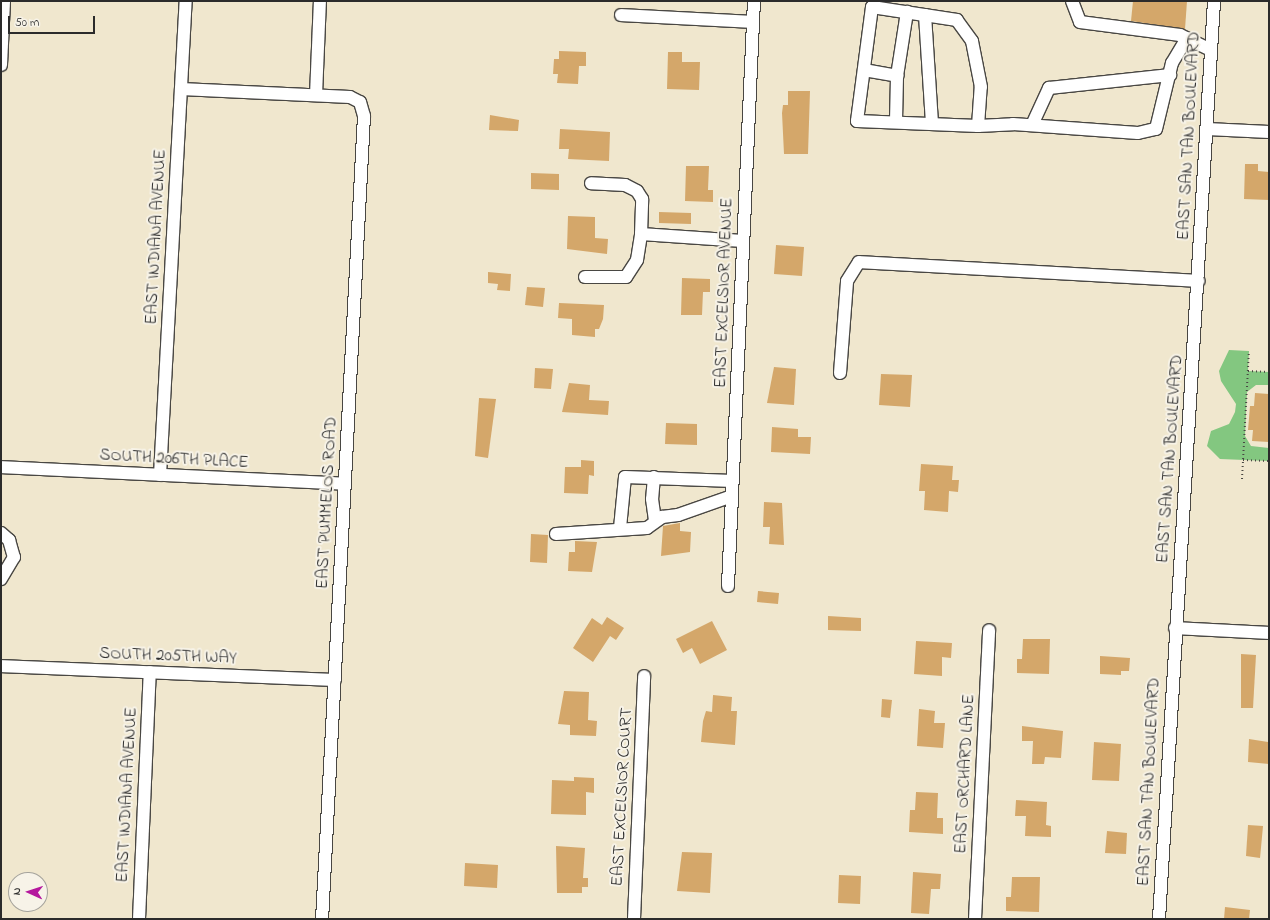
<!DOCTYPE html>
<html>
<head>
<meta charset="utf-8">
<style>
	body { margin:0 }
	#map { position:relative; width:1270px; height:920px; overflow:hidden; background:#f0e7ce; font-family:"Indie Flower",sans-serif }
	div>[style] { position:absolute }
	[style*='--x'] { left:calc(var(--x)*1px); top:calc(var(--y)*1px); width:calc(var(--w)*1px); rotate:calc(var(--a)*1deg) }
	.green>* { inset:0; background:#83c780 }
	.building>* { inset:0; background:#d4a76a }
	.path>* { height:2px; margin-top:-1px; transform-origin:0; background:repeating-linear-gradient(90deg,#494743 0 1px,transparent 0 4px) }
	.roads { filter:drop-shadow(1px 0 #494743) drop-shadow(-1px 0 #494743) drop-shadow(0 1px #494743) drop-shadow(0 -1px #494743) }
	.minor>* { height:12px; margin:-6px; padding:0 6px; transform-origin:6px; border-radius:6px; background:#fff }
	span { translate:-50% -50%; white-space:nowrap; text-align:center; line-height:1.15; -webkit-text-stroke:4px #f7f3e8; paint-order:stroke }
	.street-label { font-size:17px; color:#2b2b2b }
	.frame { position:absolute; inset:0; border:2px solid #2b2b2b; pointer-events:none }
	.north { position:absolute; left:8px; top:872px; width:40px; height:40px; box-sizing:border-box; background:#f7f3e8; border:1px solid #a5a39c; border-radius:50%; rotate:273deg; font-size:11px; font-weight:700; line-height:16px; text-align:center; color:#2b2b2b }
	.north::after { content:''; display:block; margin:auto; width:14px; height:18px; background:#b5179e; clip-path:polygon(50% 0,100% 100%,50% 72%,0 100%) }
	.scale { position:absolute; left:8px; top:16px; width:87px; height:18px; box-sizing:border-box; border:2px solid #2b2b2b; border-top:0; padding-left:5px; font-size:12px; line-height:14px; white-space:nowrap; color:#2b2b2b; -webkit-text-stroke:3px #f7f3e8; paint-order:stroke }
</style>
</head>
<body>
<div id="map">
	<div class="green">
		<div style="clip-path:polygon(1229px 350px,1249px 351px,1248px 371px,1269px 372px,1269px 385px,1256px 385px,1247px 392px,1245px 436px,1251px 446px,1269px 448px,1269px 461px,1220px 459px,1207px 446px,1211px 431px,1229px 424px,1235px 412px,1236px 404px,1221px 381px,1219px 371px)"></div>
	</div>
	<div class="building">
		<div style="clip-path:polygon(1133px 1px,1187px 1px,1185px 29px,1131px 21px)"></div>
		<div style="clip-path:polygon(559px 51px,586px 52px,586px 66px,579px 66px,578px 84px,557px 83px,558px 74px,553px 74px,554px 59px,559px 59px)"></div>
		<div style="clip-path:polygon(668px 52px,682px 52px,682px 62px,700px 62px,699px 90px,667px 89px)"></div>
		<div style="clip-path:polygon(788px 91px,810px 91px,808px 154px,784px 154px,782px 113px,783px 105px,788px 105px)"></div>
		<div style="clip-path:polygon(490px 115px,519px 120px,518px 131px,489px 130px)"></div>
		<div style="clip-path:polygon(560px 129px,610px 132px,609px 161px,568px 159px,569px 149px,559px 149px)"></div>
		<div style="clip-path:polygon(1245px 164px,1258px 164px,1258px 171px,1269px 172px,1269px 200px,1244px 199px)"></div>
		<div style="clip-path:polygon(686px 166px,709px 166px,708px 190px,713px 190px,713px 202px,685px 201px)"></div>
		<div style="clip-path:polygon(531px 173px,559px 174px,559px 190px,531px 189px)"></div>
		<div style="clip-path:polygon(659px 212px,691px 213px,691px 224px,659px 223px)"></div>
		<div style="clip-path:polygon(568px 216px,595px 217px,595px 238px,608px 239px,607px 254px,567px 249px)"></div>
		<div style="clip-path:polygon(776px 245px,804px 247px,802px 276px,774px 274px)"></div>
		<div style="clip-path:polygon(488px 272px,511px 274px,510px 291px,497px 290px,498px 284px,488px 283px)"></div>
		<div style="clip-path:polygon(682px 278px,710px 279px,710px 292px,703px 292px,702px 315px,681px 315px)"></div>
		<div style="clip-path:polygon(527px 287px,545px 288px,543px 307px,525px 305px)"></div>
		<div style="clip-path:polygon(559px 303px,604px 305px,603px 319px,599px 329px,595px 329px,595px 337px,572px 335px,572px 319px,558px 318px)"></div>
		<div style="clip-path:polygon(774px 367px,796px 369px,794px 405px,767px 403px)"></div>
		<div style="clip-path:polygon(535px 368px,553px 369px,551px 389px,534px 388px)"></div>
		<div style="clip-path:polygon(881px 374px,912px 375px,910px 407px,879px 405px)"></div>
		<div style="clip-path:polygon(569px 383px,590px 385px,589px 400px,609px 401px,608px 415px,562px 412px)"></div>
		<div style="clip-path:polygon(1255px 393px,1269px 394px,1269px 442px,1252px 441px,1253px 430px,1248px 430px,1250px 406px,1254px 406px)"></div>
		<div style="clip-path:polygon(479px 398px,496px 399px,488px 458px,475px 456px)"></div>
		<div style="clip-path:polygon(666px 423px,697px 424px,697px 445px,665px 444px)"></div>
		<div style="clip-path:polygon(772px 427px,798px 429px,798px 437px,811px 437px,810px 454px,771px 452px)"></div>
		<div style="clip-path:polygon(581px 460px,594px 461px,594px 476px,589px 475px,588px 494px,564px 493px,565px 467px,581px 467px)"></div>
		<div style="clip-path:polygon(921px 464px,953px 466px,952px 480px,959px 480px,958px 492px,949px 491px,948px 512px,924px 510px,925px 491px,919px 491px)"></div>
		<div style="clip-path:polygon(764px 502px,782px 503px,784px 545px,769px 544px,770px 527px,763px 527px)"></div>
		<div style="clip-path:polygon(680px 523px,680px 531px,691px 532px,690px 552px,661px 556px,663px 526px)"></div>
		<div style="clip-path:polygon(531px 534px,548px 535px,547px 563px,530px 562px)"></div>
		<div style="clip-path:polygon(575px 541px,597px 542px,592px 572px,568px 571px,569px 552px,575px 552px)"></div>
		<div style="clip-path:polygon(758px 591px,779px 593px,778px 604px,757px 602px)"></div>
		<div style="clip-path:polygon(828px 616px,861px 618px,861px 631px,828px 630px)"></div>
		<div style="clip-path:polygon(607px 617px,624px 628px,616px 640px,610px 636px,593px 662px,573px 648px,592px 618px,602px 625px)"></div>
		<div style="clip-path:polygon(712px 621px,727px 650px,700px 664px,692px 648px,683px 653px,676px 639px)"></div>
		<div style="clip-path:polygon(1023px 639px,1050px 639px,1049px 674px,1017px 673px,1017px 659px,1022px 659px)"></div>
		<div style="clip-path:polygon(916px 641px,952px 643px,951px 658px,942px 657px,942px 676px,914px 674px)"></div>
		<div style="clip-path:polygon(1241px 654px,1256px 655px,1253px 708px,1241px 708px)"></div>
		<div style="clip-path:polygon(1100px 656px,1130px 658px,1129px 671px,1121px 671px,1121px 675px,1100px 674px)"></div>
		<div style="clip-path:polygon(564px 691px,589px 692px,588px 720px,597px 721px,596px 736px,570px 735px,570px 725px,558px 724px)"></div>
		<div style="clip-path:polygon(713px 695px,732px 697px,731px 711px,737px 711px,735px 745px,701px 742px,703px 721px,706px 711px,712px 712px)"></div>
		<div style="clip-path:polygon(882px 699px,892px 700px,890px 718px,881px 717px)"></div>
		<div style="clip-path:polygon(919px 709px,935px 711px,934px 723px,945px 723px,943px 748px,917px 746px)"></div>
		<div style="clip-path:polygon(1022px 726px,1063px 731px,1061px 758px,1045px 757px,1044px 764px,1032px 764px,1033px 741px,1022px 741px)"></div>
		<div style="clip-path:polygon(1249px 739px,1268px 742px,1269px 764px,1248px 762px)"></div>
		<div style="clip-path:polygon(1094px 742px,1121px 744px,1119px 781px,1092px 780px)"></div>
		<div style="clip-path:polygon(574px 777px,594px 778px,594px 793px,586px 792px,586px 815px,551px 814px,552px 780px,574px 781px)"></div>
		<div style="clip-path:polygon(916px 792px,938px 793px,937px 818px,943px 818px,943px 834px,909px 832px,910px 810px,915px 810px)"></div>
		<div style="clip-path:polygon(1016px 800px,1047px 802px,1046px 825px,1051px 826px,1051px 837px,1025px 836px,1026px 816px,1015px 816px)"></div>
		<div style="clip-path:polygon(1248px 825px,1263px 826px,1260px 858px,1246px 856px)"></div>
		<div style="clip-path:polygon(1107px 831px,1127px 833px,1126px 854px,1105px 853px)"></div>
		<div style="clip-path:polygon(556px 846px,585px 848px,583px 878px,588px 878px,588px 887px,582px 887px,582px 893px,557px 893px)"></div>
		<div style="clip-path:polygon(682px 852px,712px 853px,710px 893px,677px 891px)"></div>
		<div style="clip-path:polygon(465px 863px,498px 865px,497px 888px,464px 886px)"></div>
		<div style="clip-path:polygon(913px 872px,941px 874px,940px 889px,931px 889px,929px 914px,911px 913px)"></div>
		<div style="clip-path:polygon(839px 875px,861px 876px,860px 904px,838px 903px)"></div>
		<div style="clip-path:polygon(1012px 877px,1040px 877px,1039px 912px,1006px 911px,1006px 897px,1011px 897px)"></div>
		<div style="clip-path:polygon(1225px 907px,1250px 910px,1249px 919px,1224px 919px)"></div>
	</div>
	<div class="path">
		<div style="--x:1248;--y:371;--w:21;--a:3"></div>
		<div style="--x:1243;--y:460;--w:26;--a:2"></div>
		<div style="--x:1242;--y:479;--w:128;--a:-86.9"></div>
	</div>
	<div class="roads">
		<div class="minor">
			<div style="--x:1072;--y:1;--w:22;--a:69"></div>
			<div style="--x:1080;--y:22;--w:101;--a:7.4"></div>
			<div style="--x:1180;--y:35;--w:34;--a:26"></div>
			<div style="--x:621;--y:15;--w:132;--a:3"></div>
			<div style="--x:925;--y:15;--w:108;--a:86.3"></div>
			<div style="--x:1;--y:65;--w:64;--a:-87.3"></div>
			<div style="--x:864;--y:70;--w:34;--a:10"></div>
			<div style="--x:181;--y:89;--w:169;--a:2.7"></div>
			<div style="--x:350;--y:97;--w:11;--a:27"></div>
			<div style="--x:360;--y:102;--w:15;--a:74"></div>
			<div style="--x:364;--y:116;--w:804;--a:92.99"></div>
			<div style="--x:316;--y:95;--w:94;--a:-87.6"></div>
			<div style="--x:896;--y:121;--w:45;--a:-88.7"></div>
			<div style="--x:897;--y:76;--w:65;--a:-81.1"></div>
			<div style="--x:1032;--y:125;--w:41;--a:-65.3"></div>
			<div style="--x:1049;--y:88;--w:122;--a:-6.1"></div>
			<div style="--x:978;--y:126;--w:39;--a:-86"></div>
			<div style="--x:981;--y:87;--w:47;--a:-101.1"></div>
			<div style="--x:972;--y:41;--w:26;--a:-126"></div>
			<div style="--x:957;--y:20;--w:86;--a:-171.3"></div>
			<div style="--x:872;--y:7;--w:115;--a:97.5"></div>
			<div style="--x:857;--y:121;--w:121;--a:2.4"></div>
			<div style="--x:978;--y:126;--w:35;--a:-3"></div>
			<div style="--x:1013;--y:124;--w:125;--a:4.1"></div>
			<div style="--x:1138;--y:133;--w:18;--a:-13"></div>
			<div style="--x:1156;--y:129;--w:68;--a:-76.4"></div>
			<div style="--x:1172;--y:63;--w:29;--a:-59"></div>
			<div style="--x:1207;--y:129;--w:62;--a:2.8"></div>
			<div style="--x:641;--y:234;--w:102;--a:3.9"></div>
			<div style="--x:585;--y:277;--w:41;--a:0"></div>
			<div style="--x:626;--y:277;--w:20;--a:-57"></div>
			<div style="--x:637;--y:260;--w:26;--a:-81"></div>
			<div style="--x:641;--y:234;--w:35;--a:-88"></div>
			<div style="--x:642;--y:199;--w:9;--a:-122"></div>
			<div style="--x:637;--y:191;--w:13;--a:-153"></div>
			<div style="--x:625;--y:185;--w:34;--a:-177"></div>
			<div style="--x:840;--y:373;--w:92;--a:-85.6"></div>
			<div style="--x:847;--y:281;--w:22;--a:-58"></div>
			<div style="--x:859;--y:262;--w:340;--a:3.2"></div>
			<div style="--x:1;--y:467;--w:344;--a:2.8"></div>
			<div style="--x:160;--y:475;--w:475;--a:-86.9"></div>
			<div style="--x:654;--y:477;--w:22;--a:95"></div>
			<div style="--x:652;--y:499;--w:21;--a:82"></div>
			<div style="--x:620;--y:528;--w:51;--a:-84.4"></div>
			<div style="--x:625;--y:477;--w:108;--a:2.1"></div>
			<div style="--x:1;--y:533;--w:11;--a:41"></div>
			<div style="--x:9;--y:540;--w:18;--a:74"></div>
			<div style="--x:14;--y:557;--w:26;--a:121"></div>
			<div style="--x:556;--y:534;--w:91;--a:-3.8"></div>
			<div style="--x:647;--y:528;--w:19;--a:-36"></div>
			<div style="--x:662;--y:517;--w:16;--a:-7"></div>
			<div style="--x:678;--y:515;--w:57;--a:-19.4"></div>
			<div style="--x:728;--y:586;--w:586;--a:-87.46"></div>
			<div style="--x:1175;--y:628;--w:94;--a:3"></div>
			<div style="--x:1;--y:666;--w:334;--a:2.4"></div>
			<div style="--x:139;--y:919;--w:247;--a:-87.5"></div>
			<div style="--x:634;--y:919;--w:243;--a:-87.6"></div>
			<div style="--x:975;--y:919;--w:289;--a:-87.2"></div>
			<div style="--x:1159;--y:919;--w:920;--a:-86.57"></div>
		</div>
	</div>
	<div class="street-label">
		<span style="left:1189px;top:136px;rotate:-87deg">EAST SAN TAN BOULEVARD</span>
		<span style="left:156px;top:237px;rotate:-87deg">EAST INDIANA AVENUE</span>
		<span style="left:724px;top:293px;rotate:-88deg">EAST EXCELSIOR AVENUE</span>
		<span style="left:174px;top:459px;rotate:3deg">SOUTH 206TH PLACE</span>
		<span style="left:1170px;top:459px;rotate:-86deg">EAST SAN TAN BOULEVARD</span>
		<span style="left:327px;top:503px;rotate:-87deg">EAST PUMMELOS ROAD</span>
		<span style="left:168px;top:656px;rotate:2deg">SOUTH 205TH WAY</span>
		<span style="left:965px;top:774px;rotate:-87deg">EAST ORCHARD LANE</span>
		<span style="left:1149px;top:782px;rotate:-87deg">EAST SAN TAN BOULEVARD</span>
		<span style="left:127px;top:795px;rotate:-87deg">EAST INDIANA AVENUE</span>
		<span style="left:622px;top:797px;rotate:-87deg">EAST EXCELSIOR COURT</span>
	</div>
	<div class="frame"></div>
	<div class="north">N</div>
	<div class="scale">50 m</div>
</div>
</body>
</html>
